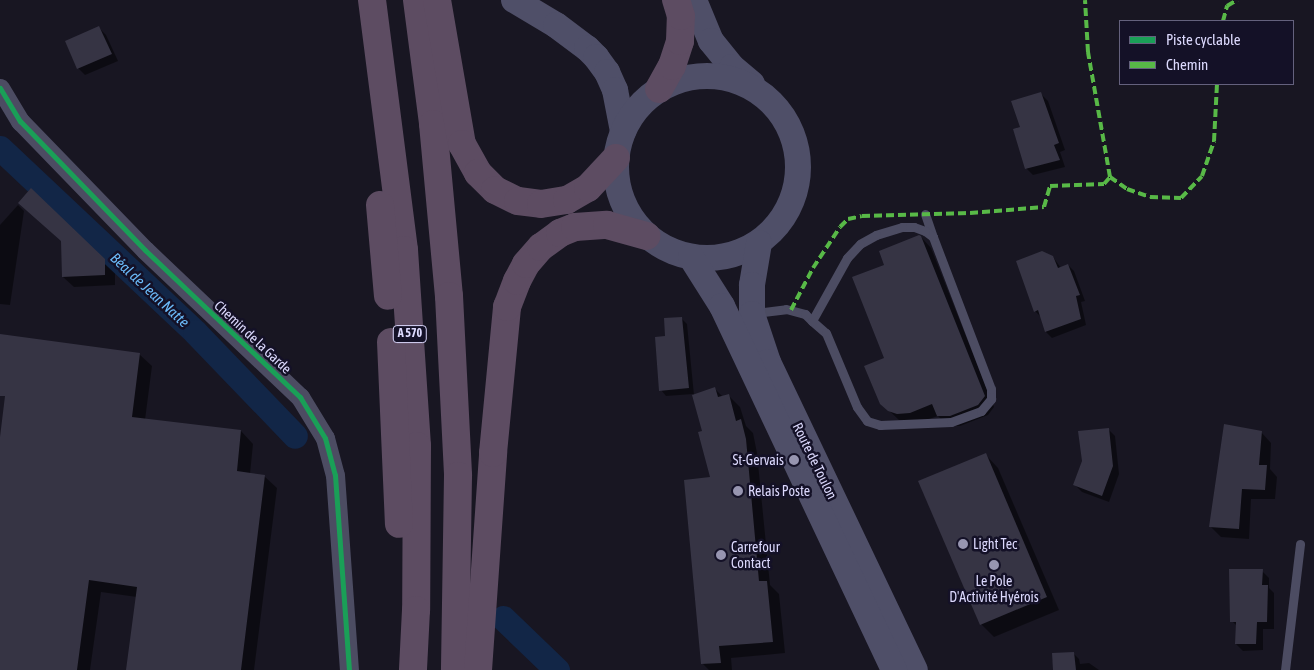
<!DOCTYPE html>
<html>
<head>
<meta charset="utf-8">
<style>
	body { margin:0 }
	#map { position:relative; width:1314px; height:670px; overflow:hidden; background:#181622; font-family:"Asap Condensed",sans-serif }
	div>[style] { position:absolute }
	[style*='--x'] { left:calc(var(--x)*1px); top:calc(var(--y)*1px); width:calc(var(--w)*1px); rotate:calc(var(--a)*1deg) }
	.shadow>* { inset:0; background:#0007 }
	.canal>* { height:25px; margin:-12.5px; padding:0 12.5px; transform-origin:12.5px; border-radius:12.5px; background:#122647 }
	.building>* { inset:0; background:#363444 }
	.service>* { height:9px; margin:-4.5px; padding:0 4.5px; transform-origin:4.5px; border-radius:4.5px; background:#4c4c62 }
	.minor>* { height:19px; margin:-9.5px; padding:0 9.5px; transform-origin:9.5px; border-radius:9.5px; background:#4c4c62 }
	.secondary>* { height:26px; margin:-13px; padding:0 13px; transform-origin:13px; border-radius:13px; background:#4f4f68 }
	.secondary>.ring { margin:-13px; padding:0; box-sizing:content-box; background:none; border:26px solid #4f4f68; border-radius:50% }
	.motorway>* { height:28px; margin:-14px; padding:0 14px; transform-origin:14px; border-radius:14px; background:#5d4c62 }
	.quiet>* { height:4px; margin-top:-2px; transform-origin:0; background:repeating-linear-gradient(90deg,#58b947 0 8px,transparent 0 12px) }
	.cycleway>* { height:5px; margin:-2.5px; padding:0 2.5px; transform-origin:2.5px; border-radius:2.5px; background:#1a9f57 }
	.dots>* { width:14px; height:14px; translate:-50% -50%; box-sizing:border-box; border:2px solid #141127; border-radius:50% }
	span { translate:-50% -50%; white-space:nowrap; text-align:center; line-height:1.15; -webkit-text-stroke:5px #141127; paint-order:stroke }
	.shield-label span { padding:1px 4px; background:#141127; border:1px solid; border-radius:4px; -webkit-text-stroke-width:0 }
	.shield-label { font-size:12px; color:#dcd9fd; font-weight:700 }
	.street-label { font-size:14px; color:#dcd9fd }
	.poi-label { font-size:14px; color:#dcd9fd }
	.right { translate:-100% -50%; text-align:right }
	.left { translate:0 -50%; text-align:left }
	.water-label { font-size:15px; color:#6bbaf9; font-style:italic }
	.legend { position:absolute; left:1119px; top:20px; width:175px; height:65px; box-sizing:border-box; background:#141127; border:1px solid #64617d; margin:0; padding:6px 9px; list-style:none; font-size:15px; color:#dcd9fd }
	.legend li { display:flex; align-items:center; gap:10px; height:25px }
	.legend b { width:25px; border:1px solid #64617d }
</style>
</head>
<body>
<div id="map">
	<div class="shadow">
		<div style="clip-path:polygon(99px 28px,106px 35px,118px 61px,85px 75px,78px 68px)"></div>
		<div style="clip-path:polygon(1041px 94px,1048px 101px,1065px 150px,1060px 152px,1065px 167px,1033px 175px,1026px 168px,1021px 127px)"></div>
		<div style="clip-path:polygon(18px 205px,24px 211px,10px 305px,0 304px,0 225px)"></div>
		<div style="clip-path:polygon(921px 237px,931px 248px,994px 407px,988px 415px,960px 426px,948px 426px,938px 416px,920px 422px,899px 420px,881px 403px,886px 359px,886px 265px)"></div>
		<div style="clip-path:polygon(1053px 257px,1061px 268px,1068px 265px,1074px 271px,1085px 301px,1081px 302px,1086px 325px,1052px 338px,1046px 332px,1041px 317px,1035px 311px)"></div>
		<div style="clip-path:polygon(104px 260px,115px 270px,115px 285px,74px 287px,63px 277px)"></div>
		<div style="clip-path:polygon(681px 318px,687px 324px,694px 395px,715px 389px,723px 397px,728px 395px,740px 407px,746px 426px,753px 433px,757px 453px,770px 585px,779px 594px,785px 653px,731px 658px,732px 670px,709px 670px,703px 664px,712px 478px,704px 431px,693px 394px,666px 396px,661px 390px,666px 338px)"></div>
		<div style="clip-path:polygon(139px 354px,152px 366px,145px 420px,241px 431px,253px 444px,250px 474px,264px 476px,277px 488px,254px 670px,128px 670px,137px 597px,101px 592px,90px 670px,0 670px,0 445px)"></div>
		<div style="clip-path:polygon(1108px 429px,1115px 436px,1119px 474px,1109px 502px,1082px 492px,1075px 485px)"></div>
		<div style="clip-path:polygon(1261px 432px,1271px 443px,1270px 469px,1277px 477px,1275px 499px,1251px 499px,1249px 539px,1221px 537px,1210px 526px)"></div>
		<div style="clip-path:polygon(985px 454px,998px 468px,1059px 610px,994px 637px,981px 624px)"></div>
		<div style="clip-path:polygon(1262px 571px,1269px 578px,1269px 588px,1274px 593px,1274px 629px,1263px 629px,1263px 650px,1243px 651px,1236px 644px,1237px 626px,1232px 621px)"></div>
		<div style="clip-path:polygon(1073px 653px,1079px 659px,1080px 664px,1089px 663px,1099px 670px,1054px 670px)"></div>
	</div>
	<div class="canal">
		<div style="--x:0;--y:148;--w:268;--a:43.3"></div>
		<div style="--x:195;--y:332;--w:144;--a:46.1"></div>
		<div style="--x:503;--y:618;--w:75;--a:43.9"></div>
	</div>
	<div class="building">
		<div style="clip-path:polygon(99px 26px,112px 54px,77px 69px,65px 41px)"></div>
		<div style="clip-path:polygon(1041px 92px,1059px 143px,1054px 145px,1060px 160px,1025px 169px,1013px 129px,1020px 127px,1011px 101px)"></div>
		<div style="clip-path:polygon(31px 188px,105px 259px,105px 275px,62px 277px,61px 241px,18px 203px)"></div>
		<div style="clip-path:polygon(919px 235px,921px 236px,985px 396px,978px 405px,950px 416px,937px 416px,932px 404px,910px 413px,897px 414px,888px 411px,880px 404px,864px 366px,884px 358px,852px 277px,884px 265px,879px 251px)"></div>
		<div style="clip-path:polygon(1042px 251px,1053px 256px,1058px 268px,1068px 264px,1080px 295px,1076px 296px,1081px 319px,1045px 332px,1038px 310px,1034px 312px,1016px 261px)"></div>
		<div style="clip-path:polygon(682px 317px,689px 388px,659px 391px,655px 337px,665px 336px,664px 318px)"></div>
		<div style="clip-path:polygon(0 334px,140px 353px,132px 417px,241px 430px,237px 471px,265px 475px,241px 670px,126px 670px,137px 587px,89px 580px,77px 670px,0 670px,0 437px,5px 396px,0 396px)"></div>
		<div style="clip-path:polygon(715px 387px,718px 397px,729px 394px,736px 421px,741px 419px,746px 439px,759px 581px,767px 581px,773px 642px,719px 646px,721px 663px,701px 664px,684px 480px,710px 477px,698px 432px,702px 431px,692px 395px)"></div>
		<div style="clip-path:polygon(1224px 424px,1262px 431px,1259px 465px,1267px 465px,1265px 490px,1242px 489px,1239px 529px,1209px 527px)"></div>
		<div style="clip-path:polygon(1109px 428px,1113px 466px,1102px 496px,1073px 485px,1082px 461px,1078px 431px)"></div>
		<div style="clip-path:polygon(986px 453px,1047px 597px,980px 625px,918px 481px)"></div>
		<div style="clip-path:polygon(1229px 569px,1263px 569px,1262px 585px,1268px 585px,1267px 622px,1257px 622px,1256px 644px,1235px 644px,1236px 622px,1230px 622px)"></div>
		<div style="clip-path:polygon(1074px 652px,1076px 670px,1053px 670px,1052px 653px)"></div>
	</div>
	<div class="service">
		<div style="--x:925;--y:214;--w:24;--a:71"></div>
		<div style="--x:755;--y:313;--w:31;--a:-7"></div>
		<div style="--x:786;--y:309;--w:20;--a:15"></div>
		<div style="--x:805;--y:314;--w:10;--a:45"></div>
		<div style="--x:812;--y:321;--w:18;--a:41"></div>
		<div style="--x:826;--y:333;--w:80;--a:67.3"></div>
		<div style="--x:857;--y:407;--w:17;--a:54"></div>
		<div style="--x:867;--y:421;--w:14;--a:17"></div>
		<div style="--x:880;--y:425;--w:71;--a:-2.4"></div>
		<div style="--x:951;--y:422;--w:32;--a:-20"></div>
		<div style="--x:981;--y:411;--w:16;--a:-50"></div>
		<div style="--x:991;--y:399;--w:10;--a:-90"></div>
		<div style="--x:991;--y:389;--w:163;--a:-110.9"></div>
		<div style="--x:933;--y:237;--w:10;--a:-143"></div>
		<div style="--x:925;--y:231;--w:12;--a:-160"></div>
		<div style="--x:914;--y:227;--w:12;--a:180"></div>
		<div style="--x:902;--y:227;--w:27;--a:163"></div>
		<div style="--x:876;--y:235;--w:18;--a:151"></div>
		<div style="--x:860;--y:244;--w:19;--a:133"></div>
		<div style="--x:847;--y:258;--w:72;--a:119.1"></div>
		<div style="--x:1285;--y:670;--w:127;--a:-83.2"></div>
	</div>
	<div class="minor">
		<div style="--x:0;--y:88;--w:39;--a:59"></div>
		<div style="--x:20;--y:121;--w:180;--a:45.9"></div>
		<div style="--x:145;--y:250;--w:214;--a:43.5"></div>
		<div style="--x:300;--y:397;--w:48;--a:58.6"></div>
		<div style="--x:325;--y:438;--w:38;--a:75"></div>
		<div style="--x:335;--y:475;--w:196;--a:85.9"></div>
	</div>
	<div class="secondary">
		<div style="--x:514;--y:0;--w:49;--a:30.8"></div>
		<div style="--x:556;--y:25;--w:39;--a:37"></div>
		<div style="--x:587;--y:48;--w:13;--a:45"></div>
		<div style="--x:596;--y:57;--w:19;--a:54"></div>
		<div style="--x:607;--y:72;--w:20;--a:66"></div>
		<div style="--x:615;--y:90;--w:42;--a:79"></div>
		<div style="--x:694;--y:0;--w:44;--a:67.5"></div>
		<div style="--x:711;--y:41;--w:33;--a:51"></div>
		<div style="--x:732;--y:67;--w:26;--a:40"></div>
		<div class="ring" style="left:616px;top:76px;width:156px;height:156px"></div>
		<div style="--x:759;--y:243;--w:43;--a:99.5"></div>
		<div style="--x:752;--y:285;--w:29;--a:90"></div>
		<div style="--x:752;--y:314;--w:51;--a:71.6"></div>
		<div style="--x:768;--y:362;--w:341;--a:64.5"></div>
		<div style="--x:691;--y:257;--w:58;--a:57.7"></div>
		<div style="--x:722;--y:306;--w:403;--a:64.7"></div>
	</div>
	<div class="motorway">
		<div style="--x:372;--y:0;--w:252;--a:82.7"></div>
		<div style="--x:404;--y:250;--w:196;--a:86.2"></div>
		<div style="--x:417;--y:446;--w:164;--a:90.3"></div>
		<div style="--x:416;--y:610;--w:60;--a:92.9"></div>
		<div style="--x:417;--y:0;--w:125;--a:82.6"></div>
		<div style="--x:433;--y:124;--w:173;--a:84.7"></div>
		<div style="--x:449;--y:296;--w:180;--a:87.1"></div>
		<div style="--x:458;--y:476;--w:194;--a:90.9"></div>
		<div style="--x:437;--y:0;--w:146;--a:80.2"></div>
		<div style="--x:462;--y:144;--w:33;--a:61"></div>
		<div style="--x:478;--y:173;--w:24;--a:45"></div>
		<div style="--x:495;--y:190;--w:25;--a:26"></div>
		<div style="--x:518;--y:201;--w:23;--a:7"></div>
		<div style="--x:541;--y:204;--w:26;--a:-9"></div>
		<div style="--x:567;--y:200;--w:24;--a:-30"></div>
		<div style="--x:588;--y:188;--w:41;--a:-47"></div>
		<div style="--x:659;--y:89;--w:26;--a:-61"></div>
		<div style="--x:672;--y:66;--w:26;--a:-72"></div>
		<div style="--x:680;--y:41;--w:25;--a:-88"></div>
		<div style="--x:681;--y:16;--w:17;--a:-107"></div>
		<div style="--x:380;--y:205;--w:91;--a:85"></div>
		<div style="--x:391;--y:342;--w:182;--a:87.5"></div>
		<div style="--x:478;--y:670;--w:218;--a:-86"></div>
		<div style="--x:493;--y:453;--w:147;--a:-84.5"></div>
		<div style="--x:507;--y:307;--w:28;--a:-69"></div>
		<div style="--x:517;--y:281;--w:19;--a:-62"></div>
		<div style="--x:526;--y:264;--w:23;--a:-49"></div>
		<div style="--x:541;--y:247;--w:24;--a:-36"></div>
		<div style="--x:560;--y:233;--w:16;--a:-22"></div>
		<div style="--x:575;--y:227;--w:32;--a:-4"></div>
		<div style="--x:607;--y:225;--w:41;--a:15.4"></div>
	</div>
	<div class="quiet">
		<div style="--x:1223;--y:21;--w:16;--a:-75"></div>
		<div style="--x:1227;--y:6;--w:12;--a:-31"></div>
		<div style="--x:1110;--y:177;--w:21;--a:35"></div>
		<div style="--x:1127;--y:189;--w:24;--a:19"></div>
		<div style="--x:1150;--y:197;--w:31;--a:2"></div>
		<div style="--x:1181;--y:198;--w:30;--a:-46"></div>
		<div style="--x:1202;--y:176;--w:37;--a:-71"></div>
		<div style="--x:1214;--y:141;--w:57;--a:-87"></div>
		<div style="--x:791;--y:310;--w:47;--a:-62.4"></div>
		<div style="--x:813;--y:268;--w:49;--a:-56.6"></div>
		<div style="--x:840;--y:227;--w:11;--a:-45"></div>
		<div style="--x:848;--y:219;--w:14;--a:-12"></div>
		<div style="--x:862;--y:216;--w:108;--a:-1.6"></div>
		<div style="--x:970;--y:213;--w:74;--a:-4.6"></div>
		<div style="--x:1044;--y:207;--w:22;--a:-74"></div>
		<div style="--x:1050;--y:186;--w:54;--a:-2.1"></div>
		<div style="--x:1104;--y:184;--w:9;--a:-49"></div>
		<div style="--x:1110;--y:177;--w:127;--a:-100"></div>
		<div style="--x:1088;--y:52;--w:52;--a:-93.3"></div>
	</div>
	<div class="cycleway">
		<div style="--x:0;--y:88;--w:39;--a:59"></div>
		<div style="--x:20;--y:121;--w:180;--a:45.9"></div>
		<div style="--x:145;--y:250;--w:214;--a:43.5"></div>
		<div style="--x:300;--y:397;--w:48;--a:58.6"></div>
		<div style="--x:325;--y:438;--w:38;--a:75"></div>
		<div style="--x:335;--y:475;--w:196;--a:85.9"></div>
	</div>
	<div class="dots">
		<div style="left:794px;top:460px;background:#9795b0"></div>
		<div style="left:738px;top:491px;background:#9795b0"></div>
		<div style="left:963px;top:544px;background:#9795b0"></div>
		<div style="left:721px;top:555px;background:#9795b0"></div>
		<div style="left:994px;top:565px;background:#9795b0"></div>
	</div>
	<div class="shield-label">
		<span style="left:410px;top:334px">A 570</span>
	</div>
	<div class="street-label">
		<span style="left:253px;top:337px;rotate:43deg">Chemin de la Garde</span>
		<span style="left:815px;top:461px;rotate:64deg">Route de Toulon</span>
	</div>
	<div class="poi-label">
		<span class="right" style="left:784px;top:460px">St-Gervais</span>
		<span class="left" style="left:748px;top:491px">Relais Poste</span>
		<span class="left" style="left:973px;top:544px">Light Tec</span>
		<span class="left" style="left:731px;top:555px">Carrefour<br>Contact</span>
		<span style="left:994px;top:589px">Le Pole<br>D'Activité Hyérois</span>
	</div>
	<div class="water-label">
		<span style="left:150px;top:290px;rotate:43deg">Béal de Jean Natte</span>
	</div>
	<ul class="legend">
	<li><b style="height:6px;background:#1a9f57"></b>Piste cyclable</li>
	<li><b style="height:6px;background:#58b947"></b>Chemin</li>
	</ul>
</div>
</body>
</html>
